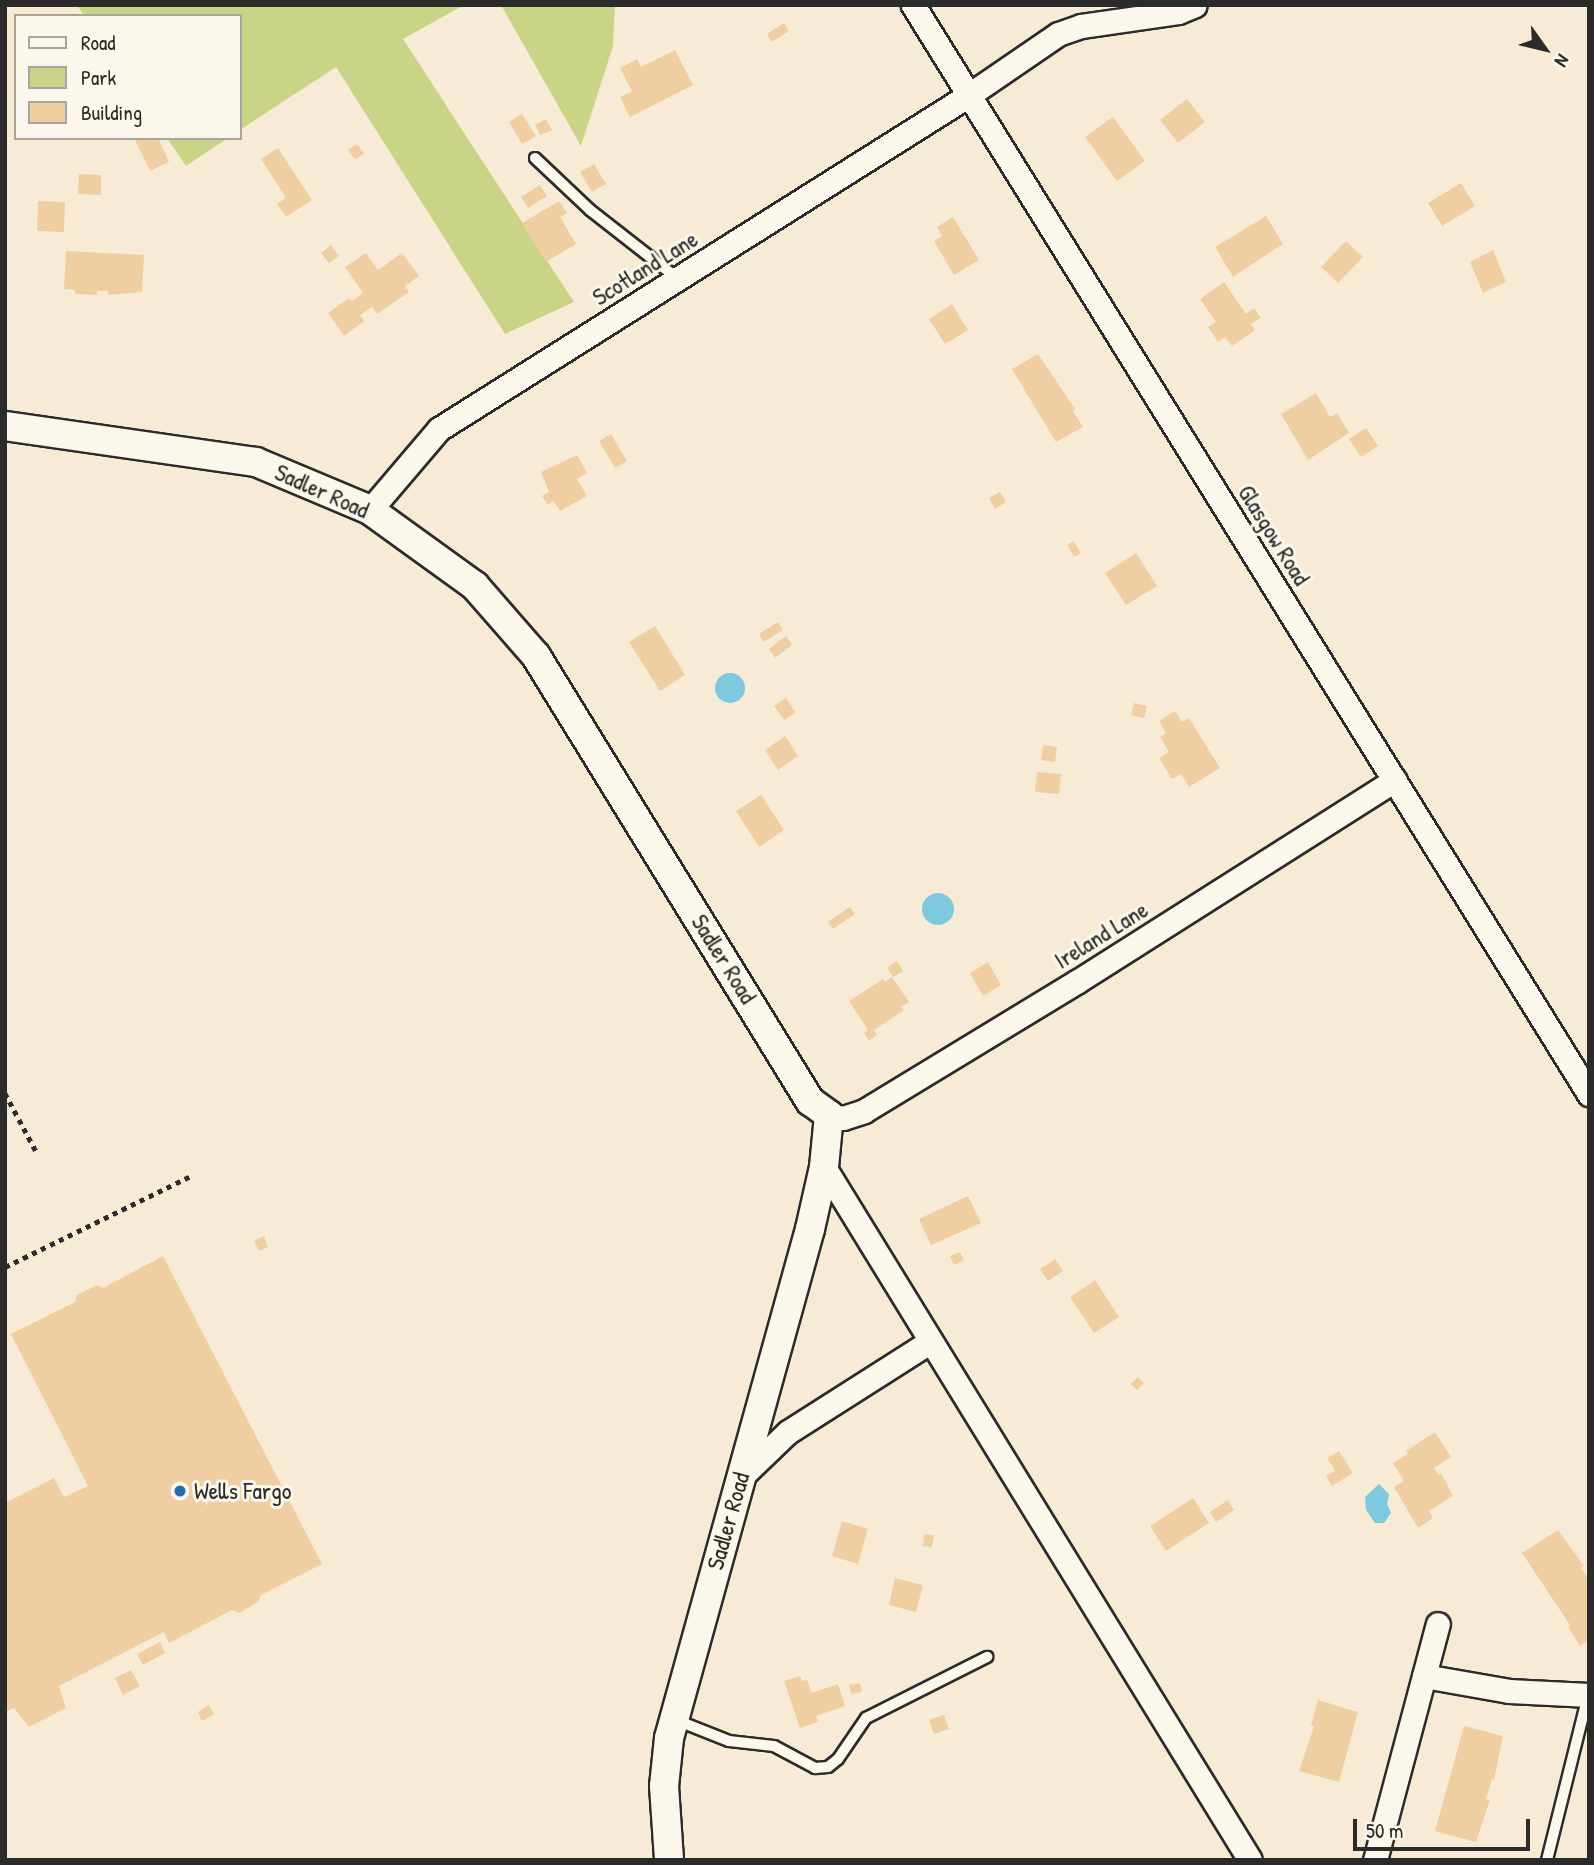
<!DOCTYPE html>
<html>
<head>
<meta charset="utf-8">
<style>
	body { margin:0 }
	#map { position:relative; width:1594px; height:1865px; overflow:hidden; background:#f7ebd6; font-family:"Patrick Hand",sans-serif }
	div>[style] { position:absolute }
	[style*='--x'] { left:calc(var(--x)*1px); top:calc(var(--y)*1px); width:calc(var(--w)*1px); rotate:calc(var(--a)*1deg) }
	.green>* { inset:0; background:#c9d487 }
	.water>* { inset:0; background:#7ec9de }
	.round { border-radius:50% }
	.building>* { inset:0; background:#efcfa1 }
	.path>* { height:4.5px; margin-top:-2.25px; transform-origin:0; background:repeating-linear-gradient(90deg,#2b2b2b 0 5px,transparent 0 10px) }
	.roads { filter:drop-shadow(2px 0 #2b2b2b) drop-shadow(-2px 0 #2b2b2b) drop-shadow(0 2px #2b2b2b) drop-shadow(0 -2px #2b2b2b) }
	.service>* { height:10px; margin:-5px; padding:0 5px; transform-origin:5px; border-radius:5px; background:#fbf7ec }
	.minor>* { height:23px; margin:-11.5px; padding:0 11.5px; transform-origin:11.5px; border-radius:11.5px; background:#fbf7ec }
	.tertiary>* { height:28px; margin:-14px; padding:0 14px; transform-origin:14px; border-radius:14px; background:#fbf7ec }
	.dots>* { width:19px; height:19px; translate:-50% -50%; box-sizing:border-box; border:4px solid #fbf7ec; border-radius:50% }
	span { translate:-50% -50%; white-space:nowrap; text-align:center; line-height:1.15; -webkit-text-stroke:6px #fbf7ec; paint-order:stroke }
	.street-label { font-size:24px; color:#2b2b2b }
	.poi-label { font-size:24px; color:#2b2b2b }
	.left { translate:0 -50%; text-align:left }
	.frame { position:absolute; inset:0; border:7px solid #2b2b2b; pointer-events:none }
	.legend { position:absolute; left:14px; top:14px; width:228px; height:126px; box-sizing:border-box; background:#fbf7ec; border:2px solid #a8a59f; margin:0; padding:9px 12px; list-style:none; font-size:21px; color:#2b2b2b }
	.legend li { display:flex; align-items:center; gap:14px; height:35px }
	.legend b { width:35px; border:2px solid #a8a59f }
	.north { position:absolute; left:1510px; top:14px; width:70px; height:70px; -webkit-text-stroke:5px #fbf7ec; paint-order:stroke; rotate:124deg; font-size:19px; font-weight:700; line-height:28px; text-align:center; color:#2b2b2b }
	.north::after { content:''; display:block; margin:auto; width:24px; height:32px; background:#2b2b2b; clip-path:polygon(50% 0,100% 100%,50% 72%,0 100%) }
	.scale { position:absolute; left:1353px; top:1819px; width:177px; height:32px; box-sizing:border-box; border:4px solid #2b2b2b; border-top:0; padding-left:9px; font-size:21px; line-height:24px; white-space:nowrap; color:#2b2b2b; -webkit-text-stroke:5px #fbf7ec; paint-order:stroke }
</style>
</head>
<body>
<div id="map">
	<div class="green">
		<div style="clip-path:polygon(77px 5px,464px 5px,403px 39px,574px 302px,505px 334px,336px 67px,240px 130px,240px 16px,84px 16px)"></div>
		<div style="clip-path:polygon(501px 5px,615px 5px,613px 46px,581px 146px)"></div>
		<div style="clip-path:polygon(167px 138px,228px 138px,186px 166px)"></div>
	</div>
	<div class="water">
		<div class="round" style="left:715px;top:673px;width:30px;height:30px"></div>
		<div class="round" style="left:922px;top:893px;width:32px;height:32px"></div>
		<div style="clip-path:polygon(1379px 1484px,1389px 1494px,1387px 1504px,1391px 1513px,1384px 1523px,1375px 1523px,1366px 1510px,1365px 1497px)"></div>
	</div>
	<div class="building">
		<div style="clip-path:polygon(784px 23px,789px 31px,772px 42px,767px 34px)"></div>
		<div style="clip-path:polygon(675px 50px,693px 85px,630px 117px,620px 97px,632px 91px,620px 68px,637px 59px,641px 67px)"></div>
		<div style="clip-path:polygon(1187px 99px,1205px 122px,1178px 143px,1160px 120px)"></div>
		<div style="clip-path:polygon(522px 114px,536px 136px,522px 144px,509px 122px)"></div>
		<div style="clip-path:polygon(1113px 117px,1145px 161px,1117px 181px,1085px 137px)"></div>
		<div style="clip-path:polygon(546px 119px,552px 130px,540px 135px,535px 125px)"></div>
		<div style="clip-path:polygon(134px 138px,158px 138px,169px 162px,150px 171px)"></div>
		<div style="clip-path:polygon(357px 144px,364px 153px,355px 160px,348px 150px)"></div>
		<div style="clip-path:polygon(278px 148px,312px 200px,286px 217px,277px 204px,286px 198px,261px 159px)"></div>
		<div style="clip-path:polygon(594px 164px,606px 184px,592px 192px,580px 172px)"></div>
		<div style="clip-path:polygon(79px 174px,101px 175px,101px 195px,78px 194px)"></div>
		<div style="clip-path:polygon(1461px 183px,1475px 206px,1442px 226px,1428px 203px)"></div>
		<div style="clip-path:polygon(540px 185px,547px 196px,528px 208px,521px 197px)"></div>
		<div style="clip-path:polygon(38px 201px,65px 202px,64px 232px,37px 231px)"></div>
		<div style="clip-path:polygon(559px 201px,567px 213px,560px 217px,576px 244px,546px 262px,522px 223px)"></div>
		<div style="clip-path:polygon(1266px 216px,1283px 244px,1233px 277px,1215px 247px)"></div>
		<div style="clip-path:polygon(953px 217px,979px 260px,954px 275px,934px 241px,942px 236px,937px 227px)"></div>
		<div style="clip-path:polygon(1346px 241px,1363px 257px,1338px 283px,1321px 267px)"></div>
		<div style="clip-path:polygon(331px 245px,339px 256px,329px 263px,321px 253px)"></div>
		<div style="clip-path:polygon(1493px 250px,1506px 282px,1483px 293px,1470px 262px)"></div>
		<div style="clip-path:polygon(66px 251px,144px 255px,142px 292px,108px 295px,108px 291px,97px 291px,97px 295px,75px 294px,75px 290px,64px 289px)"></div>
		<div style="clip-path:polygon(366px 253px,378px 270px,402px 253px,419px 276px,405px 286px,409px 292px,377px 314px,372px 307px,360px 315px,364px 321px,344px 336px,328px 313px,349px 298px,352px 301px,363px 293px,345px 267px)"></div>
		<div style="clip-path:polygon(1224px 282px,1246px 314px,1254px 308px,1261px 318px,1251px 324px,1255px 330px,1232px 346px,1225px 337px,1218px 342px,1208px 327px,1216px 322px,1200px 299px)"></div>
		<div style="clip-path:polygon(952px 304px,968px 330px,945px 344px,929px 319px)"></div>
		<div style="clip-path:polygon(1038px 354px,1075px 409px,1073px 411px,1083px 427px,1056px 442px,1012px 369px)"></div>
		<div style="clip-path:polygon(1316px 393px,1330px 417px,1337px 413px,1349px 433px,1308px 460px,1281px 414px)"></div>
		<div style="clip-path:polygon(1366px 428px,1378px 446px,1361px 457px,1349px 439px)"></div>
		<div style="clip-path:polygon(611px 434px,627px 461px,615px 468px,599px 441px)"></div>
		<div style="clip-path:polygon(577px 455px,587px 473px,577px 479px,587px 496px,560px 511px,554px 501px,548px 505px,542px 496px,549px 492px,541px 472px)"></div>
		<div style="clip-path:polygon(1000px 492px,1006px 502px,995px 509px,989px 498px)"></div>
		<div style="clip-path:polygon(1074px 541px,1081px 553px,1074px 557px,1067px 545px)"></div>
		<div style="clip-path:polygon(1136px 553px,1157px 586px,1126px 605px,1105px 573px)"></div>
		<div style="clip-path:polygon(778px 622px,783px 630px,764px 642px,759px 634px)"></div>
		<div style="clip-path:polygon(655px 626px,685px 675px,660px 691px,629px 642px)"></div>
		<div style="clip-path:polygon(786px 636px,792px 645px,775px 658px,769px 649px)"></div>
		<div style="clip-path:polygon(786px 698px,796px 713px,784px 720px,774px 706px)"></div>
		<div style="clip-path:polygon(1134px 703px,1147px 706px,1144px 718px,1131px 715px)"></div>
		<div style="clip-path:polygon(1175px 711px,1182px 722px,1189px 718px,1220px 768px,1189px 787px,1181px 774px,1172px 779px,1159px 758px,1169px 752px,1160px 737px,1166px 733px,1159px 721px)"></div>
		<div style="clip-path:polygon(785px 736px,798px 756px,778px 770px,765px 750px)"></div>
		<div style="clip-path:polygon(1043px 745px,1057px 747px,1055px 762px,1041px 760px)"></div>
		<div style="clip-path:polygon(1037px 772px,1061px 774px,1059px 794px,1035px 792px)"></div>
		<div style="clip-path:polygon(761px 795px,784px 830px,759px 847px,736px 811px)"></div>
		<div style="clip-path:polygon(850px 907px,855px 914px,833px 929px,828px 922px)"></div>
		<div style="clip-path:polygon(897px 961px,903px 971px,893px 977px,887px 968px)"></div>
		<div style="clip-path:polygon(988px 962px,1001px 985px,983px 996px,970px 973px)"></div>
		<div style="clip-path:polygon(892px 977px,909px 1002px,901px 1007px,904px 1010px,874px 1030px,877px 1035px,869px 1041px,864px 1033px,868px 1030px,849px 1001px,883px 979px,885px 982px)"></div>
		<div style="clip-path:polygon(968px 1196px,981px 1223px,931px 1245px,919px 1219px)"></div>
		<div style="clip-path:polygon(264px 1236px,268px 1247px,259px 1251px,254px 1241px)"></div>
		<div style="clip-path:polygon(960px 1252px,964px 1260px,954px 1265px,950px 1256px)"></div>
		<div style="clip-path:polygon(163px 1256px,322px 1564px,261px 1595px,258px 1602px,239px 1613px,232px 1610px,169px 1643px,164px 1632px,59px 1686px,66px 1708px,29px 1727px,14px 1708px,5px 1712px,5px 1503px,54px 1478px,64px 1497px,88px 1486px,11px 1334px,75px 1302px,77px 1295px,97px 1285px,103px 1288px)"></div>
		<div style="clip-path:polygon(1055px 1259px,1063px 1271px,1048px 1281px,1040px 1269px)"></div>
		<div style="clip-path:polygon(1095px 1280px,1119px 1317px,1094px 1333px,1070px 1297px)"></div>
		<div style="clip-path:polygon(1138px 1377px,1144px 1383px,1137px 1390px,1131px 1384px)"></div>
		<div style="clip-path:polygon(1435px 1432px,1451px 1457px,1434px 1468px,1438px 1475px,1441px 1473px,1453px 1496px,1429px 1511px,1433px 1518px,1418px 1528px,1394px 1487px,1404px 1481px,1393px 1463px,1408px 1454px,1406px 1451px)"></div>
		<div style="clip-path:polygon(1339px 1451px,1353px 1473px,1332px 1486px,1326px 1476px,1335px 1471px,1327px 1458px)"></div>
		<div style="clip-path:polygon(1193px 1498px,1209px 1523px,1166px 1551px,1150px 1526px)"></div>
		<div style="clip-path:polygon(1228px 1500px,1234px 1510px,1216px 1522px,1210px 1512px)"></div>
		<div style="clip-path:polygon(842px 1521px,868px 1529px,858px 1564px,832px 1556px)"></div>
		<div style="clip-path:polygon(1558px 1530px,1584px 1566px,1581px 1568px,1589px 1580px,1589px 1640px,1580px 1646px,1568px 1626px,1570px 1625px,1522px 1553px)"></div>
		<div style="clip-path:polygon(924px 1534px,934px 1535px,932px 1547px,923px 1546px)"></div>
		<div style="clip-path:polygon(895px 1578px,923px 1585px,916px 1612px,889px 1605px)"></div>
		<div style="clip-path:polygon(160px 1642px,165px 1653px,143px 1665px,137px 1654px)"></div>
		<div style="clip-path:polygon(131px 1670px,140px 1686px,123px 1695px,115px 1678px)"></div>
		<div style="clip-path:polygon(800px 1676px,802px 1681px,807px 1680px,812px 1693px,838px 1684px,845px 1706px,816px 1716px,818px 1722px,800px 1728px,784px 1681px)"></div>
		<div style="clip-path:polygon(860px 1683px,862px 1692px,851px 1694px,849px 1685px)"></div>
		<div style="clip-path:polygon(1318px 1700px,1358px 1712px,1339px 1782px,1299px 1771px,1314px 1726px,1311px 1725px)"></div>
		<div style="clip-path:polygon(209px 1705px,214px 1714px,202px 1721px,198px 1712px)"></div>
		<div style="clip-path:polygon(944px 1715px,949px 1729px,934px 1734px,929px 1720px)"></div>
		<div style="clip-path:polygon(1464px 1726px,1503px 1736px,1494px 1780px,1492px 1779px,1486px 1799px,1490px 1800px,1476px 1842px,1435px 1831px)"></div>
	</div>
	<div class="path">
		<div style="--x:5;--y:1093;--w:66;--a:61.9"></div>
		<div style="--x:5;--y:1267;--w:209;--a:-26.1"></div>
	</div>
	<div class="roads">
		<div class="service">
			<div style="--x:535;--y:158;--w:76;--a:43.4"></div>
			<div style="--x:590;--y:210;--w:110;--a:38"></div>
			<div style="--x:676;--y:1720;--w:57;--a:21.6"></div>
			<div style="--x:729;--y:1741;--w:45;--a:6.3"></div>
			<div style="--x:774;--y:1746;--w:47;--a:28.2"></div>
			<div style="--x:815;--y:1768;--w:13;--a:-4"></div>
			<div style="--x:828;--y:1767;--w:13;--a:-39"></div>
			<div style="--x:838;--y:1759;--w:50;--a:-55.7"></div>
			<div style="--x:866;--y:1718;--w:136;--a:-26.8"></div>
			<div style="--x:1547;--y:1860;--w:170;--a:-76"></div>
		</div>
		<div class="minor">
			<div style="--x:913;--y:5;--w:1282;--a:58.17"></div>
			<div style="--x:370;--y:510;--w:106;--a:-49.6"></div>
			<div style="--x:439;--y:429;--w:626;--a:-32.22"></div>
			<div style="--x:969;--y:95;--w:108;--a:-34.4"></div>
			<div style="--x:1058;--y:34;--w:24;--a:-19"></div>
			<div style="--x:1081;--y:26;--w:98;--a:-8.2"></div>
			<div style="--x:1178;--y:12;--w:18;--a:-22"></div>
			<div style="--x:829;--y:1115;--w:14;--a:12"></div>
			<div style="--x:843;--y:1118;--w:22;--a:-18"></div>
			<div style="--x:864;--y:1111;--w:250;--a:-31.3"></div>
			<div style="--x:1078;--y:981;--w:375;--a:-32.4"></div>
			<div style="--x:824;--y:1167;--w:813;--a:58.42"></div>
			<div style="--x:740;--y:1478;--w:66;--a:-43.8"></div>
			<div style="--x:788;--y:1432;--w:169;--a:-32.5"></div>
			<div style="--x:1424;--y:1676;--w:86;--a:10"></div>
			<div style="--x:1509;--y:1691;--w:80;--a:2.9"></div>
			<div style="--x:1375;--y:1860;--w:244;--a:-75.1"></div>
		</div>
		<div class="tertiary">
			<div style="--x:5;--y:426;--w:254;--a:8.2"></div>
			<div style="--x:256;--y:462;--w:124;--a:22.8"></div>
			<div style="--x:370;--y:510;--w:130;--a:35.9"></div>
			<div style="--x:475;--y:586;--w:93;--a:48.9"></div>
			<div style="--x:536;--y:656;--w:523;--a:58.38"></div>
			<div style="--x:810;--y:1101;--w:24;--a:36"></div>
			<div style="--x:829;--y:1115;--w:52;--a:95.5"></div>
			<div style="--x:824;--y:1167;--w:64;--a:102.7"></div>
			<div style="--x:810;--y:1229;--w:528;--a:105.48"></div>
			<div style="--x:669;--y:1738;--w:48;--a:95.9"></div>
			<div style="--x:664;--y:1786;--w:74;--a:86.1"></div>
		</div>
	</div>
	<div class="dots">
		<div style="left:180px;top:1491px;background:#1f6fb2"></div>
	</div>
	<div class="street-label">
		<span style="left:645px;top:268px;rotate:-32deg">Scotland Lane</span>
		<span style="left:322px;top:491px;rotate:24deg">Sadler Road</span>
		<span style="left:1274px;top:535px;rotate:58deg">Glasgow Road</span>
		<span style="left:1101px;top:935px;rotate:-32deg">Ireland Lane</span>
		<span style="left:724px;top:959px;rotate:58deg">Sadler Road</span>
		<span style="left:728px;top:1521px;rotate:-74deg">Sadler Road</span>
	</div>
	<div class="poi-label">
		<span class="left" style="left:194px;top:1491px">Wells Fargo</span>
	</div>
	<div class="frame"></div>
	<ul class="legend">
	<li><b style="height:9px;background:#fbf7ec"></b>Road</li>
	<li><b style="height:19px;background:#c9d487"></b>Park</li>
	<li><b style="height:19px;background:#efcfa1"></b>Building</li>
	</ul>
	<div class="north">N</div>
	<div class="scale">50 m</div>
</div>
</body>
</html>
